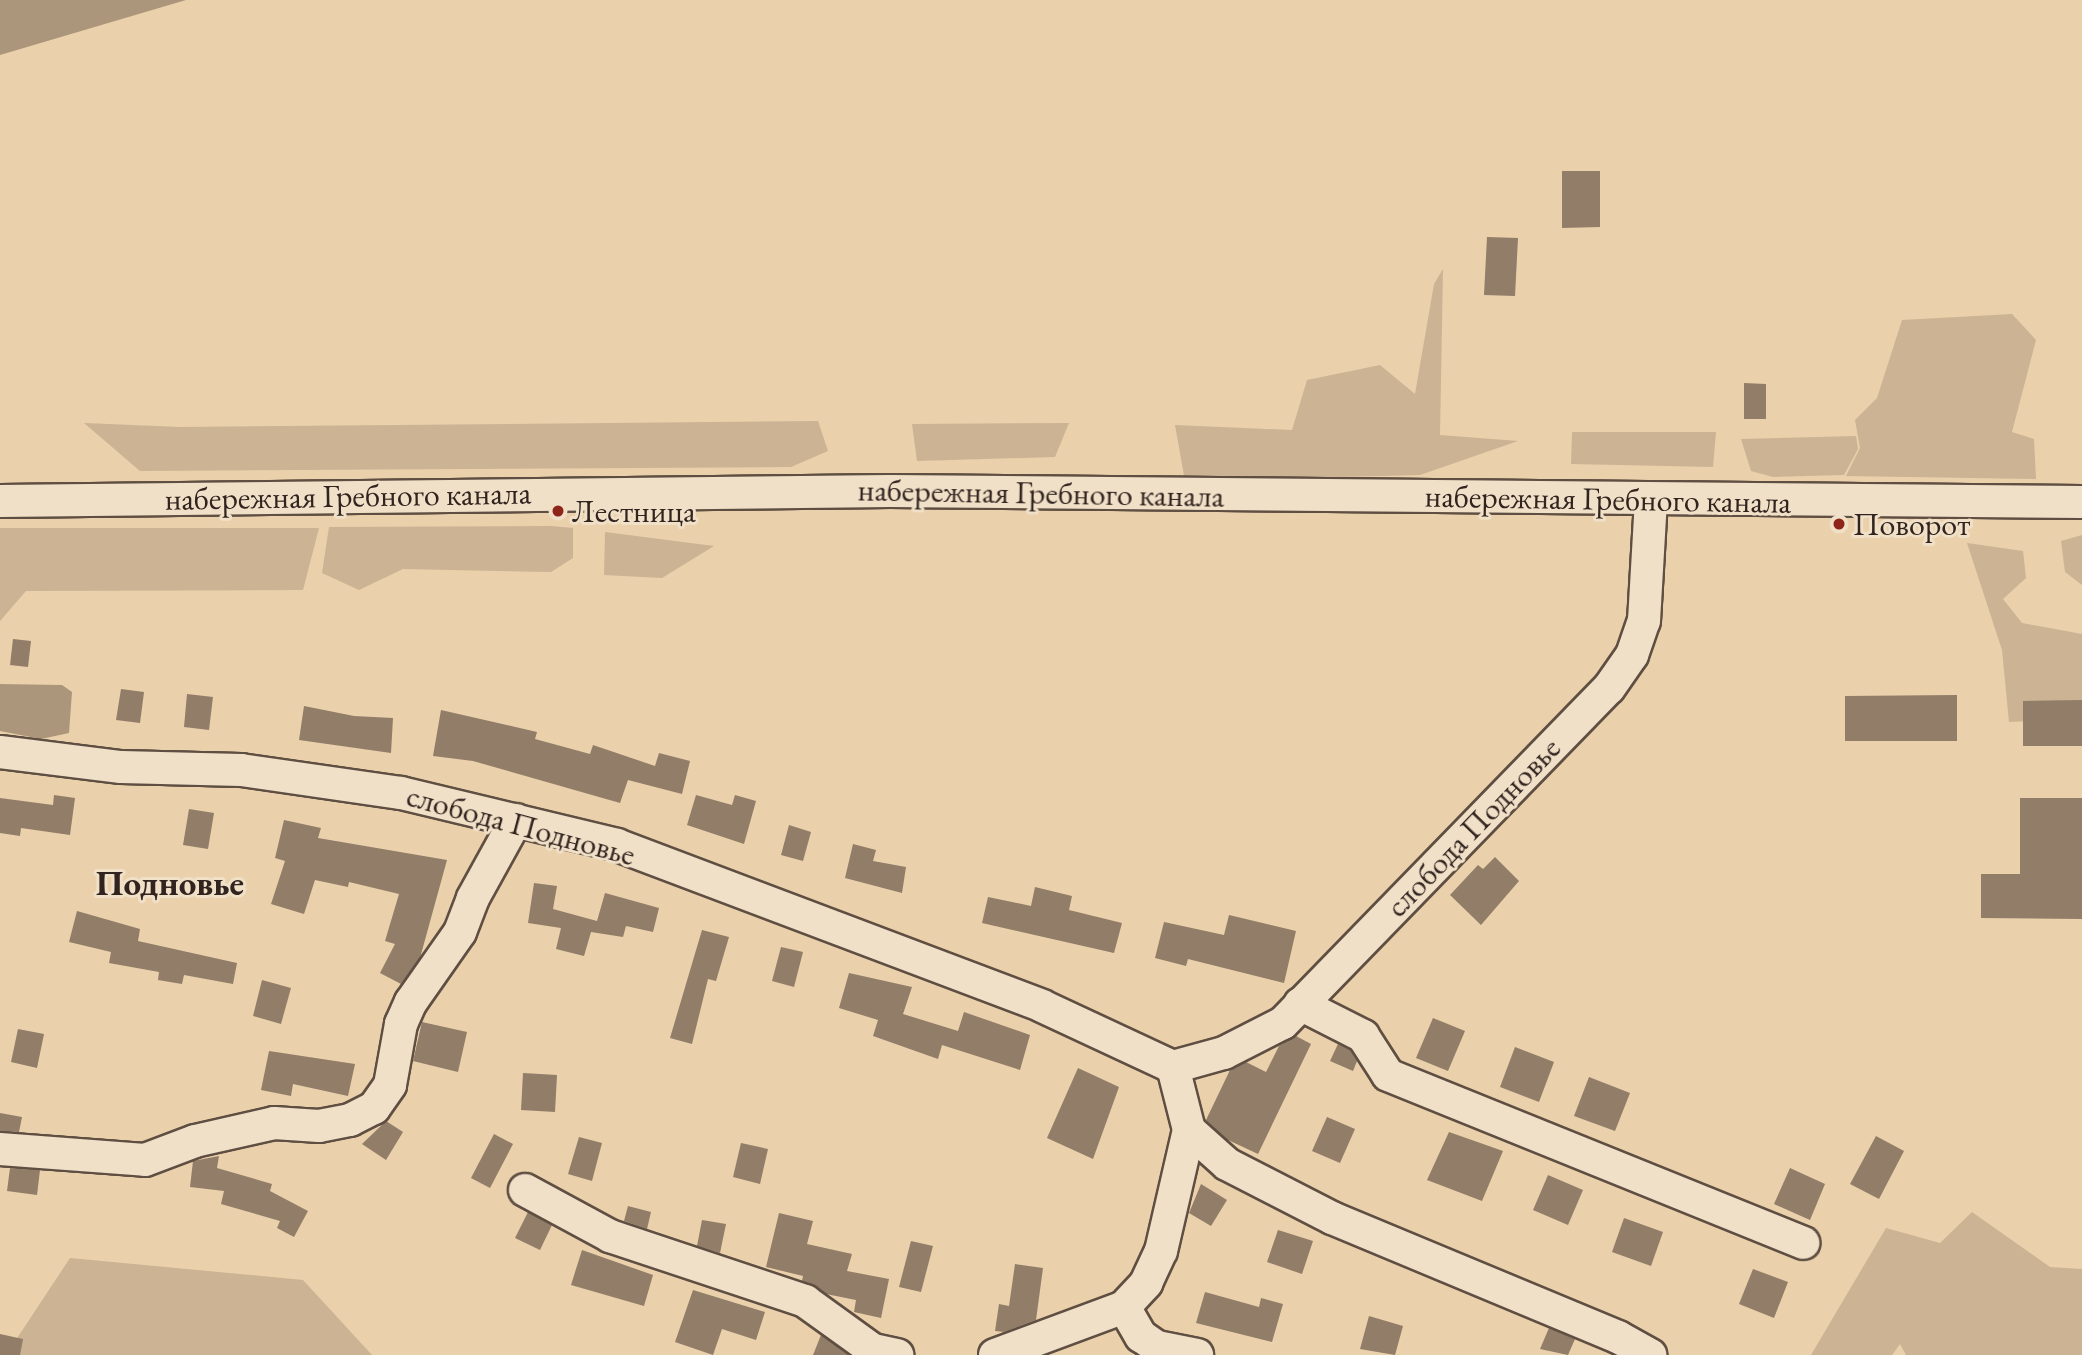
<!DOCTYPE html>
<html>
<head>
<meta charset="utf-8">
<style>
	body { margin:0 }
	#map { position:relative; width:2082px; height:1355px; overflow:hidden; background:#ead0ab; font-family:"EB Garamond",serif }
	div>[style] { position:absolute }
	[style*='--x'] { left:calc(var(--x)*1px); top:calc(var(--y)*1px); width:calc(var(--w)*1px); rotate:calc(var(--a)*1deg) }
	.green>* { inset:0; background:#cbb393 }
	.water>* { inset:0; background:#ab967b }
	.building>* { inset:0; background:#917d68 }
	.roads { filter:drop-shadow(2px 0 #5f4f42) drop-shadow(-2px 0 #5f4f42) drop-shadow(0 2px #5f4f42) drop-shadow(0 -2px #5f4f42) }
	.minor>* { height:32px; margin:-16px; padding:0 16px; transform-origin:16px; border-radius:16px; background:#f1e0c8 }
	.dots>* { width:19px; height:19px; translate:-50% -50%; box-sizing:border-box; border:4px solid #f1e0c8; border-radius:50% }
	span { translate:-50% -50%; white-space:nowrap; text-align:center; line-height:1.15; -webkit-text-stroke:6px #f1e0c8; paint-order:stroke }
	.street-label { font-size:32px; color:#31241f }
	.poi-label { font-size:32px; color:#31241f }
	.left { translate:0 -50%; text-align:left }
	.quarter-label { font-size:35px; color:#31241f; font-weight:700 }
</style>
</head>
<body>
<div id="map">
	<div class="green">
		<div style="clip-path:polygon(1443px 269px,1440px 435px,1518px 441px,1420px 475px,1185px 481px,1175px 425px,1292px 430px,1307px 380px,1380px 365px,1415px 394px,1434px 284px)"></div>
		<div style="clip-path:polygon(2012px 314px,2036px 340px,2012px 432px,2034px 439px,2036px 479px,1846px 476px,1860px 448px,1855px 420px,1877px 398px,1902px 320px)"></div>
		<div style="clip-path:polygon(818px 421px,828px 451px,791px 467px,140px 471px,84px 423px,180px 427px)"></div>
		<div style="clip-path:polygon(1069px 423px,1055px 457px,917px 461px,912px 424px)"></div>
		<div style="clip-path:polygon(1572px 432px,1716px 432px,1713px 467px,1571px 464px)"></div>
		<div style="clip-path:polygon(1856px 436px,1858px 449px,1844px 475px,1773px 477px,1751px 471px,1741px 439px)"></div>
		<div style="clip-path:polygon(551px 526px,573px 528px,573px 558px,551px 572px,403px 569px,359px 590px,322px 573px,329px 527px)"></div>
		<div style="clip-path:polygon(0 528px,319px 528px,303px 590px,26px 591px,0 621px)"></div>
		<div style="clip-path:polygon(605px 532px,714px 546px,662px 578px,604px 575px)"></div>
		<div style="clip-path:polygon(2082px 535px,2082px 585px,2065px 572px,2061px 541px)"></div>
		<div style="clip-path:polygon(1967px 543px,2023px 551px,2026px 578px,2003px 599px,2022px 623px,2082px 634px,2082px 718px,2009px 722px,2002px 650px)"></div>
		<div style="clip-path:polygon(1972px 1212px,2050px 1267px,2082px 1269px,2082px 1355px,1906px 1355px,1900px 1344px,1892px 1355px,1811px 1355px,1886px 1228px,1940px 1243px)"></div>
		<div style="clip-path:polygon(70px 1258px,303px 1280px,372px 1355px,6px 1355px)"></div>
	</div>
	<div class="water">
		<div style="clip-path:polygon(0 0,186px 0,0 55px)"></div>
		<div style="clip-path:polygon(0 684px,62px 685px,72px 692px,69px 733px,41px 739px,0 731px)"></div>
	</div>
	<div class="building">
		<div style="clip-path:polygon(1562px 171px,1600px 171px,1600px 227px,1562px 228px)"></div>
		<div style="clip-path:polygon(1487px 237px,1518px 238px,1515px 296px,1484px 295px)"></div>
		<div style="clip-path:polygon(1744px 383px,1766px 384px,1766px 419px,1744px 419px)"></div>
		<div style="clip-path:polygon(13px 639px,31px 641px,28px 667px,10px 665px)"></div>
		<div style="clip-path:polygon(121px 689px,144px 692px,140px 723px,116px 720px)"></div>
		<div style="clip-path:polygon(187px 694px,213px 697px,209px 730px,184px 727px)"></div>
		<div style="clip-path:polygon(1957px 695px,1957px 741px,1845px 741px,1845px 696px)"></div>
		<div style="clip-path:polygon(2082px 700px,2082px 746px,2023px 746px,2023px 701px)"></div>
		<div style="clip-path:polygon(304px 706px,354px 716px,393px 718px,391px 753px,299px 740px)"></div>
		<div style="clip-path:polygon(441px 710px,537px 732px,535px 739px,590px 754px,593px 745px,655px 766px,659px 753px,690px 761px,682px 794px,628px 780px,620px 803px,473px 761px,433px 756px)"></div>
		<div style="clip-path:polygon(54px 795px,75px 798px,70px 835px,21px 828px,20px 836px,0 833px,0 798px,53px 805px)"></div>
		<div style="clip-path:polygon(696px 795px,732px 805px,735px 795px,756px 801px,744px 844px,687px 825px)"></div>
		<div style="clip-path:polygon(2020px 798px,2082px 798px,2082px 919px,1981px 918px,1981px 874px,2020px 874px)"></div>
		<div style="clip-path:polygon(189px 809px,214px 813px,208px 849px,183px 845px)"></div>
		<div style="clip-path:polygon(284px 820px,321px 828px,318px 838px,447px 860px,420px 958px,401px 984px,380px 973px,395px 944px,385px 941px,399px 894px,349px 882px,348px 887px,315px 880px,304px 914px,271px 904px,285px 861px,275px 858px)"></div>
		<div style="clip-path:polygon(789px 825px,811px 832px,803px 861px,781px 855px)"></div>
		<div style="clip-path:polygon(853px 844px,876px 850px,873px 861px,906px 867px,902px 893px,845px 878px)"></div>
		<div style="clip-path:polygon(1495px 857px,1519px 881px,1481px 925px,1450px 895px,1478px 865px,1483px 869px)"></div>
		<div style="clip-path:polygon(534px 883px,557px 886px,553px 909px,597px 921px,605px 893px,659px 908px,653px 932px,626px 926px,623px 937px,591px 932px,584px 956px,556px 949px,561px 928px,528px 923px)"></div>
		<div style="clip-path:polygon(1035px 887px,1072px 896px,1069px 910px,1122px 923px,1114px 953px,982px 923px,988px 897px,1031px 906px)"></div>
		<div style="clip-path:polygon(77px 911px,140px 929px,138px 941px,237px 963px,233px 984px,184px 975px,182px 984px,158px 980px,159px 972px,109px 963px,111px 952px,69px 942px)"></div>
		<div style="clip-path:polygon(1229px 915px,1296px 931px,1284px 983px,1188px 959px,1186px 966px,1155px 958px,1164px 922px,1224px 935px)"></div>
		<div style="clip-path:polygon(702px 930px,729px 937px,716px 981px,708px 979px,692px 1044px,670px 1038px)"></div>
		<div style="clip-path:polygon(781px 947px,803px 952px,794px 987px,772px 981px)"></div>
		<div style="clip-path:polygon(849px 973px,912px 987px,903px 1014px,958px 1031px,964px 1012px,1030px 1035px,1020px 1070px,942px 1045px,938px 1059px,873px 1036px,878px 1020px,839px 1008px)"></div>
		<div style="clip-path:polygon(262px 980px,291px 988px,281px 1024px,253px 1016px)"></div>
		<div style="clip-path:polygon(1433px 1018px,1465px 1031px,1448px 1071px,1416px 1058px)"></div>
		<div style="clip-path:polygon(422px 1022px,467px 1032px,458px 1072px,413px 1061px)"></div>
		<div style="clip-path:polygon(18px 1029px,44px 1034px,37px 1068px,11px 1062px)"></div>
		<div style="clip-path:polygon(1296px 1036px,1311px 1044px,1258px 1154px,1226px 1139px,1206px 1120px,1230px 1070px,1246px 1062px,1266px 1072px,1279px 1046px)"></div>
		<div style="clip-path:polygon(1338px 1044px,1350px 1050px,1357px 1061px,1353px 1071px,1330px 1061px)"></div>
		<div style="clip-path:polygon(1515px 1047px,1554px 1062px,1539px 1102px,1500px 1087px)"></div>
		<div style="clip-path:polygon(269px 1051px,355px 1064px,348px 1096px,293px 1084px,291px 1096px,261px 1090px)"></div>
		<div style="clip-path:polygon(1078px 1068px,1119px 1087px,1093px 1159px,1047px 1138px)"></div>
		<div style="clip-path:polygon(523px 1073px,557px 1075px,555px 1112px,521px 1110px)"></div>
		<div style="clip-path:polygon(1589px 1077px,1630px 1093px,1615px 1131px,1574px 1116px)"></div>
		<div style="clip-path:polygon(0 1113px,22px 1117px,19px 1132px,0 1131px)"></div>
		<div style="clip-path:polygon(1327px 1117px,1355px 1129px,1340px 1163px,1312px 1151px)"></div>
		<div style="clip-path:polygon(386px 1121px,403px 1132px,386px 1160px,362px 1144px)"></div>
		<div style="clip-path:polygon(1449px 1132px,1503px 1151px,1482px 1201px,1427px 1180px)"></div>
		<div style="clip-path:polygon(494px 1134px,513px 1144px,490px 1188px,471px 1178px)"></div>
		<div style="clip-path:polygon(1876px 1136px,1904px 1151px,1879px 1199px,1850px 1184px)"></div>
		<div style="clip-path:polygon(579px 1137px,602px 1143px,592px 1181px,568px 1174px)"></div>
		<div style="clip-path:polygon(741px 1143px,768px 1149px,760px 1184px,733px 1177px)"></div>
		<div style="clip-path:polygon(219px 1156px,217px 1168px,272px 1184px,270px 1191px,308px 1211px,294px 1237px,277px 1228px,280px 1221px,221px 1204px,224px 1191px,190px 1187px,193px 1161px)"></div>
		<div style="clip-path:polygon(10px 1168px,40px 1170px,37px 1195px,7px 1191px)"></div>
		<div style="clip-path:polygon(1790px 1168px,1825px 1184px,1810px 1220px,1774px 1204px)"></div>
		<div style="clip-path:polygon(1548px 1175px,1583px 1190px,1568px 1225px,1533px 1210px)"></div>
		<div style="clip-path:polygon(1201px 1184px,1227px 1200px,1211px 1226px,1189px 1213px)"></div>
		<div style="clip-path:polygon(628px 1206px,651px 1212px,647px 1229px,624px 1221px)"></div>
		<div style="clip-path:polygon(528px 1212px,552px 1225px,540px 1250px,515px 1238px)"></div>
		<div style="clip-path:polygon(779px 1213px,813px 1221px,807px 1244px,852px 1254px,847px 1271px,889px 1279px,881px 1318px,854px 1312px,856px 1300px,826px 1294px,802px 1281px,803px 1276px,766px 1267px)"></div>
		<div style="clip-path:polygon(1624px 1218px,1663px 1232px,1651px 1266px,1612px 1252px)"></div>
		<div style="clip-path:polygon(702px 1220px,726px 1224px,720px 1253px,697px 1246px)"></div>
		<div style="clip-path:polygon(1278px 1230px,1313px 1241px,1302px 1274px,1267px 1262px)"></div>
		<div style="clip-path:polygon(911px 1241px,933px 1246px,921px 1292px,899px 1287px)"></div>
		<div style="clip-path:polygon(582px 1250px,653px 1275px,644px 1306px,571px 1285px)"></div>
		<div style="clip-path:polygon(1015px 1264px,1043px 1268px,1036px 1320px,1004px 1332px,995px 1331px,999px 1304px,1009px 1306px)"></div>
		<div style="clip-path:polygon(1753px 1269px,1788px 1282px,1774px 1318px,1739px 1304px)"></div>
		<div style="clip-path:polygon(693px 1290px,765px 1312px,756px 1340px,722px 1329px,713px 1355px,675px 1342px)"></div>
		<div style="clip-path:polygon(1205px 1292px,1259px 1307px,1261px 1298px,1283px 1304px,1272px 1342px,1196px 1323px)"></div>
		<div style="clip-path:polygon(1369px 1316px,1403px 1326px,1395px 1355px,1360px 1349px)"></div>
		<div style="clip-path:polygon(1549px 1328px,1575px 1339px,1568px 1355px,1540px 1349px)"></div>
		<div style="clip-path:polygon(0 1334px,23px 1339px,20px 1355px,0 1355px)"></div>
		<div style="clip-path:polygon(821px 1335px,849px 1355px,813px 1355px)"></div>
	</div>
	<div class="roads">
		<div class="minor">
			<div style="--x:0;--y:501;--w:890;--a:-0.64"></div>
			<div style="--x:890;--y:491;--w:1192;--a:0.53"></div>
			<div style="--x:0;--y:752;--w:122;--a:7.1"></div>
			<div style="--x:121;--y:767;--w:120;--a:1.4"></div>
			<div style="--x:241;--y:770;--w:162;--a:8.2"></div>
			<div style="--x:401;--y:793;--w:222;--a:13.5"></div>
			<div style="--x:617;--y:845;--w:454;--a:20.7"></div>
			<div style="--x:1042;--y:1006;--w:145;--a:25"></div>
			<div style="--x:1173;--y:1067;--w:53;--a:-15.4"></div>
			<div style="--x:1224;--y:1053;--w:66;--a:-27"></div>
			<div style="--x:1283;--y:1023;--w:467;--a:-45.8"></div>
			<div style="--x:1609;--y:688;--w:40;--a:-55.1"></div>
			<div style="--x:1632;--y:655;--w:36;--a:-71"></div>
			<div style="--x:1644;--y:621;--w:121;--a:-86.7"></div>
			<div style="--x:1300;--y:1004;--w:71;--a:26.9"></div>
			<div style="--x:1363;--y:1036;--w:46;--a:57.3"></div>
			<div style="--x:1388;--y:1075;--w:448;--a:22"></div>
			<div style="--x:1173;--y:1067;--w:65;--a:75.7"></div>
			<div style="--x:1189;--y:1130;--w:51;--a:41.8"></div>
			<div style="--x:1227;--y:1164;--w:118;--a:27.2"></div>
			<div style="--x:1332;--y:1218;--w:310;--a:22.6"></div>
			<div style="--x:1618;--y:1337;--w:37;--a:29"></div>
			<div style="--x:0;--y:1149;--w:145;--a:4.3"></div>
			<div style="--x:145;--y:1160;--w:53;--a:-20.8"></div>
			<div style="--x:195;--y:1141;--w:81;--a:-12.8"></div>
			<div style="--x:274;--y:1123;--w:45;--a:3.8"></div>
			<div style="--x:319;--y:1126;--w:32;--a:-11"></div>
			<div style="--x:350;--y:1120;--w:27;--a:-27"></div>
			<div style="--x:374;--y:1108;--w:28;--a:-55"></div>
			<div style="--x:390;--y:1085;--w:62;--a:-79.8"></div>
			<div style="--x:401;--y:1024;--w:24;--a:-66"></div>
			<div style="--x:411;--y:1002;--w:85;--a:-55"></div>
			<div style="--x:460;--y:932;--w:36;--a:-69"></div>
			<div style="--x:473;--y:898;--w:89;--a:-61.1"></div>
			<div style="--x:525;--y:1190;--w:97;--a:28.4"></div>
			<div style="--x:610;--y:1236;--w:206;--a:18.4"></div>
			<div style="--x:805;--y:1301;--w:84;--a:35.8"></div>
			<div style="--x:873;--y:1350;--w:25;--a:12"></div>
			<div style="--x:1124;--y:1307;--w:34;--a:60"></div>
			<div style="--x:1141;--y:1336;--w:19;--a:35"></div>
			<div style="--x:1157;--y:1347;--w:41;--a:11.3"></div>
			<div style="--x:995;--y:1355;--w:138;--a:-20.4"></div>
			<div style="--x:1124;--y:1307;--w:33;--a:-47"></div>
			<div style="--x:1146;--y:1283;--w:35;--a:-65"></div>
			<div style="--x:1161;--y:1251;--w:124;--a:-77"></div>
		</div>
	</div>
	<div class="dots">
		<div style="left:558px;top:511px;background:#8f2418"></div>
		<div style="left:1839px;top:524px;background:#8f2418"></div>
	</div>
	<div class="street-label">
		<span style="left:1041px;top:493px;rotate:1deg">набережная Гребного канала</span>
		<span style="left:348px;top:496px;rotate:-1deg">набережная Гребного канала</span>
		<span style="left:1608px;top:499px;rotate:1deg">набережная Гребного канала</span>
		<span style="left:521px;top:825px;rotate:15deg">слобода Подновье</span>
		<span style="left:1473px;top:827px;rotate:-46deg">слобода Подновье</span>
	</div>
	<div class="poi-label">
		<span class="left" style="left:572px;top:511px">Лестница</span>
		<span class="left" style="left:1853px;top:524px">Поворот</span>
	</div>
	<div class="quarter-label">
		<span style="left:170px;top:883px">Подновье</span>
	</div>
</div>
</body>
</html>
